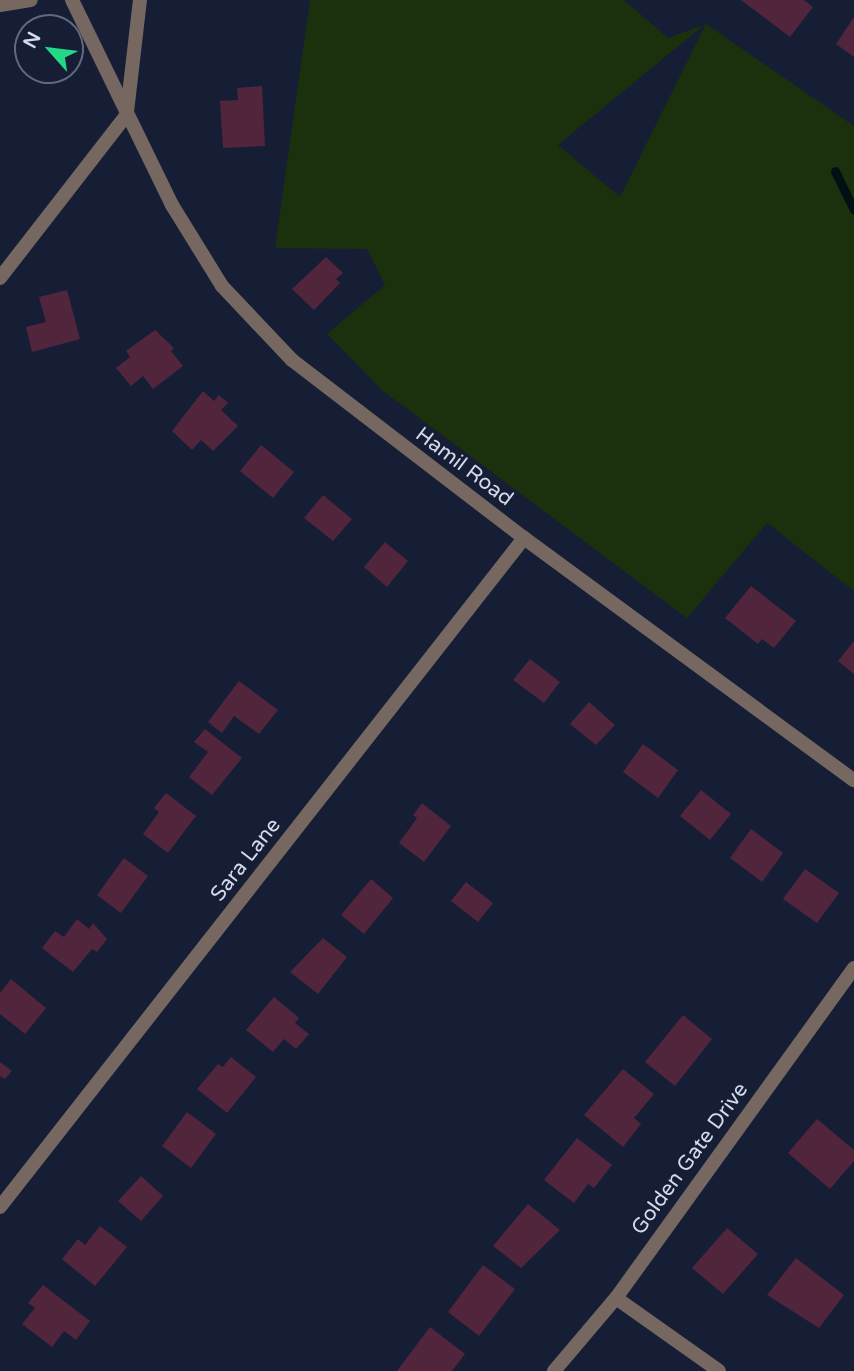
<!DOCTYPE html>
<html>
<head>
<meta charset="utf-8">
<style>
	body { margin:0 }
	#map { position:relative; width:854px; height:1371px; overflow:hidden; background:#161e36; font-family:"Varela Round",sans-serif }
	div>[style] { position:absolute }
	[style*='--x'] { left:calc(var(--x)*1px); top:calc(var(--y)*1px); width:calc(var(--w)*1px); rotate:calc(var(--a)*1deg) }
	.green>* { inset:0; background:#1b300d }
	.stream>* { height:9px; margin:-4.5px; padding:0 4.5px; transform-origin:4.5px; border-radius:4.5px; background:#001116 }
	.building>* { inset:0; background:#51253c }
	.service>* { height:14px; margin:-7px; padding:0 7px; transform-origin:7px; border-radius:7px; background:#766861 }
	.minor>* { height:14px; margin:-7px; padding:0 7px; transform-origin:7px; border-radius:7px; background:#766861 }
	.tertiary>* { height:14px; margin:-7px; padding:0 7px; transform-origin:7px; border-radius:7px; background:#766861 }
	span { translate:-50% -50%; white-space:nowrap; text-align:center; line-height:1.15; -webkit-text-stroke:5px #161e36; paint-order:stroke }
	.street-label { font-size:21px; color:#d4daea }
	.north { position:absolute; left:14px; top:14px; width:70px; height:70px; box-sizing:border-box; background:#161e36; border:2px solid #62697e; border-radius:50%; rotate:298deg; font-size:19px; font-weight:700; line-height:28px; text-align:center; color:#d4daea }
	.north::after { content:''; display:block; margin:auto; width:24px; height:32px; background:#23d886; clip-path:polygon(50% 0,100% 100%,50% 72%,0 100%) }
</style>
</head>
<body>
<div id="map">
	<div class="green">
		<div style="clip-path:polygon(evenodd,310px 0,624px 0,668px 38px,706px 24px,854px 126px,854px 591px,767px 523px,687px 618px,383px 391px,327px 334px,385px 285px,367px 249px,275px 248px,310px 0,704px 25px,705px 26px,620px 197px,558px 145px,704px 25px)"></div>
	</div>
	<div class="stream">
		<div style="--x:835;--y:171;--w:43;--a:64"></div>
	</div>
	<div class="building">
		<div style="clip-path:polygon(741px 0,804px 0,813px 7px,790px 37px)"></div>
		<div style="clip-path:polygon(854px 17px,854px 57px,836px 44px)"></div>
		<div style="clip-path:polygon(262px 86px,265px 146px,223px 148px,220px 101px,238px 100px,237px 88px)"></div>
		<div style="clip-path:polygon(326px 257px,343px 273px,336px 279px,340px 283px,314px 310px,292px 289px)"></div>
		<div style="clip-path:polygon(67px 290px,80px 339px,32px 352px,26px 327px,46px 322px,39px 297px)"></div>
		<div style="clip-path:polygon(155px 330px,174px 348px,171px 351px,183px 366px,153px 389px,143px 376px,131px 386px,116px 368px,130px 357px,126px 351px)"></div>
		<div style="clip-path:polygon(203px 391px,214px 401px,219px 395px,228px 403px,221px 410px,238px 426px,213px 451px,201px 440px,192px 450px,172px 431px)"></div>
		<div style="clip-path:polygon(261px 445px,294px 472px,273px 498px,240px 471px)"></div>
		<div style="clip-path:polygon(323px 495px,352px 519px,333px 541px,304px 518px)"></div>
		<div style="clip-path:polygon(385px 542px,408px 561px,387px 587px,364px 567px)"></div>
		<div style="clip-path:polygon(751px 586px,796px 621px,774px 648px,762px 639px,758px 644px,725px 618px)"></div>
		<div style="clip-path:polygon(854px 641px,854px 674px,838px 661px)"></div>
		<div style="clip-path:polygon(530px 659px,560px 682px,544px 703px,513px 680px)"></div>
		<div style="clip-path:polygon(239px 681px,278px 710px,259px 734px,234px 716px,222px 733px,208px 722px)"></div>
		<div style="clip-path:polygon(589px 702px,615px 725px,596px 745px,570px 724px)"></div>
		<div style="clip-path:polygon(205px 729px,242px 758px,212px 795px,189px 777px,208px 752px,194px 742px)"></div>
		<div style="clip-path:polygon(643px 744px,678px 770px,658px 798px,623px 772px)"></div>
		<div style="clip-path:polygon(701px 790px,731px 814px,710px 840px,680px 816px)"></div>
		<div style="clip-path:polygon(166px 793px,196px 816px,168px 853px,143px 834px,159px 812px,154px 808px)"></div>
		<div style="clip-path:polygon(422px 803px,451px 826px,424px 862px,399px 843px,417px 818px,413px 815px)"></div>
		<div style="clip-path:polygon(751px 829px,783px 853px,762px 882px,730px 858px)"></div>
		<div style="clip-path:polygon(124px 858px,148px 876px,121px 913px,97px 895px)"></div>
		<div style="clip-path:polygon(805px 869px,839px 893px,817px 923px,783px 899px)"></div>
		<div style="clip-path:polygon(371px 879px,393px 898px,364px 934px,341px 915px)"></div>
		<div style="clip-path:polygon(466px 882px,493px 903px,478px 922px,451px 901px)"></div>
		<div style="clip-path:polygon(77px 919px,89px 929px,93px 923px,107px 939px,97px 952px,92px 949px,73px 972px,42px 948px,55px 931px,64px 937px)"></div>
		<div style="clip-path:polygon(323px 938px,347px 957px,318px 994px,290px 972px)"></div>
		<div style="clip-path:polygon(11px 979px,46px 1008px,25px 1034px,0 1014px,0 993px)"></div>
		<div style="clip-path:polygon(274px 997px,299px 1018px,295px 1023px,309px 1034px,296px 1049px,284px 1039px,273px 1052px,246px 1030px)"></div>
		<div style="clip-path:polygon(683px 1015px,712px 1039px,675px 1086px,645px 1062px)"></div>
		<div style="clip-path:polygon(231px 1057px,256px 1077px,227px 1113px,197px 1089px,218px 1064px,223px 1067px)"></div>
		<div style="clip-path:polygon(0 1062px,12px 1071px,5px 1079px,0 1076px)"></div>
		<div style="clip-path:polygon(623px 1069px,654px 1094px,634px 1118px,641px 1124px,623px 1147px,584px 1115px)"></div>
		<div style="clip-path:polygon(187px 1112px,216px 1134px,191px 1168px,162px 1146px)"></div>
		<div style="clip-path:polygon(817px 1119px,854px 1150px,854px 1161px,830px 1189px,788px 1153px)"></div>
		<div style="clip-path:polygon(577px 1138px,612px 1165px,594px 1188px,588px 1184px,574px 1203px,544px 1180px)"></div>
		<div style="clip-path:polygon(141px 1176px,163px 1196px,141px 1221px,118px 1201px)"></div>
		<div style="clip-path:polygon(528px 1204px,560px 1230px,521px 1268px,493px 1246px)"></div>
		<div style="clip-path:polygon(100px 1226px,127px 1247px,95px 1286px,62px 1259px,78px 1239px,85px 1245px)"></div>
		<div style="clip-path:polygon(727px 1228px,758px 1254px,723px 1294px,692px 1268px)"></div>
		<div style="clip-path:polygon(796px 1258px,844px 1295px,819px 1328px,767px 1295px)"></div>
		<div style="clip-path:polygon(483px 1265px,515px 1289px,479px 1336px,448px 1312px)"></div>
		<div style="clip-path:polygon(43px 1285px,90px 1321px,76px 1340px,64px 1331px,52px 1347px,22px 1324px,35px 1308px,28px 1303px)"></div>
		<div style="clip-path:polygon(430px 1327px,465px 1354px,452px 1371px,397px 1371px)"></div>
	</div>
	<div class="service">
		<div style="--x:0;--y:5;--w:31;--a:-9"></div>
	</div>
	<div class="minor">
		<div style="--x:0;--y:278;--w:207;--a:-52.2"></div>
		<div style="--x:0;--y:1207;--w:850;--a:-51.93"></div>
		<div style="--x:616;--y:1298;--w:126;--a:35.3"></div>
		<div style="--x:554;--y:1371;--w:96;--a:-49.7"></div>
		<div style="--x:616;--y:1298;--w:407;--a:-54.2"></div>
	</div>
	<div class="tertiary">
		<div style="--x:72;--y:0;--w:228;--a:64"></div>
		<div style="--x:172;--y:205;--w:95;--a:58.3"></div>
		<div style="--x:222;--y:286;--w:102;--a:46.6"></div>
		<div style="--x:292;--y:360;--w:292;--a:37.5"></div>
		<div style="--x:524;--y:538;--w:409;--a:36.3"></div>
		<div style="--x:127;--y:112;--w:113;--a:-83.4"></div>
	</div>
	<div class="street-label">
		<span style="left:464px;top:467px;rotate:37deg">Hamil Road</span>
		<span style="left:246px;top:860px;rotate:-52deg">Sara Lane</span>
		<span style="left:690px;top:1159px;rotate:-54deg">Golden Gate Drive</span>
	</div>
	<div class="north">N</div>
</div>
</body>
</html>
